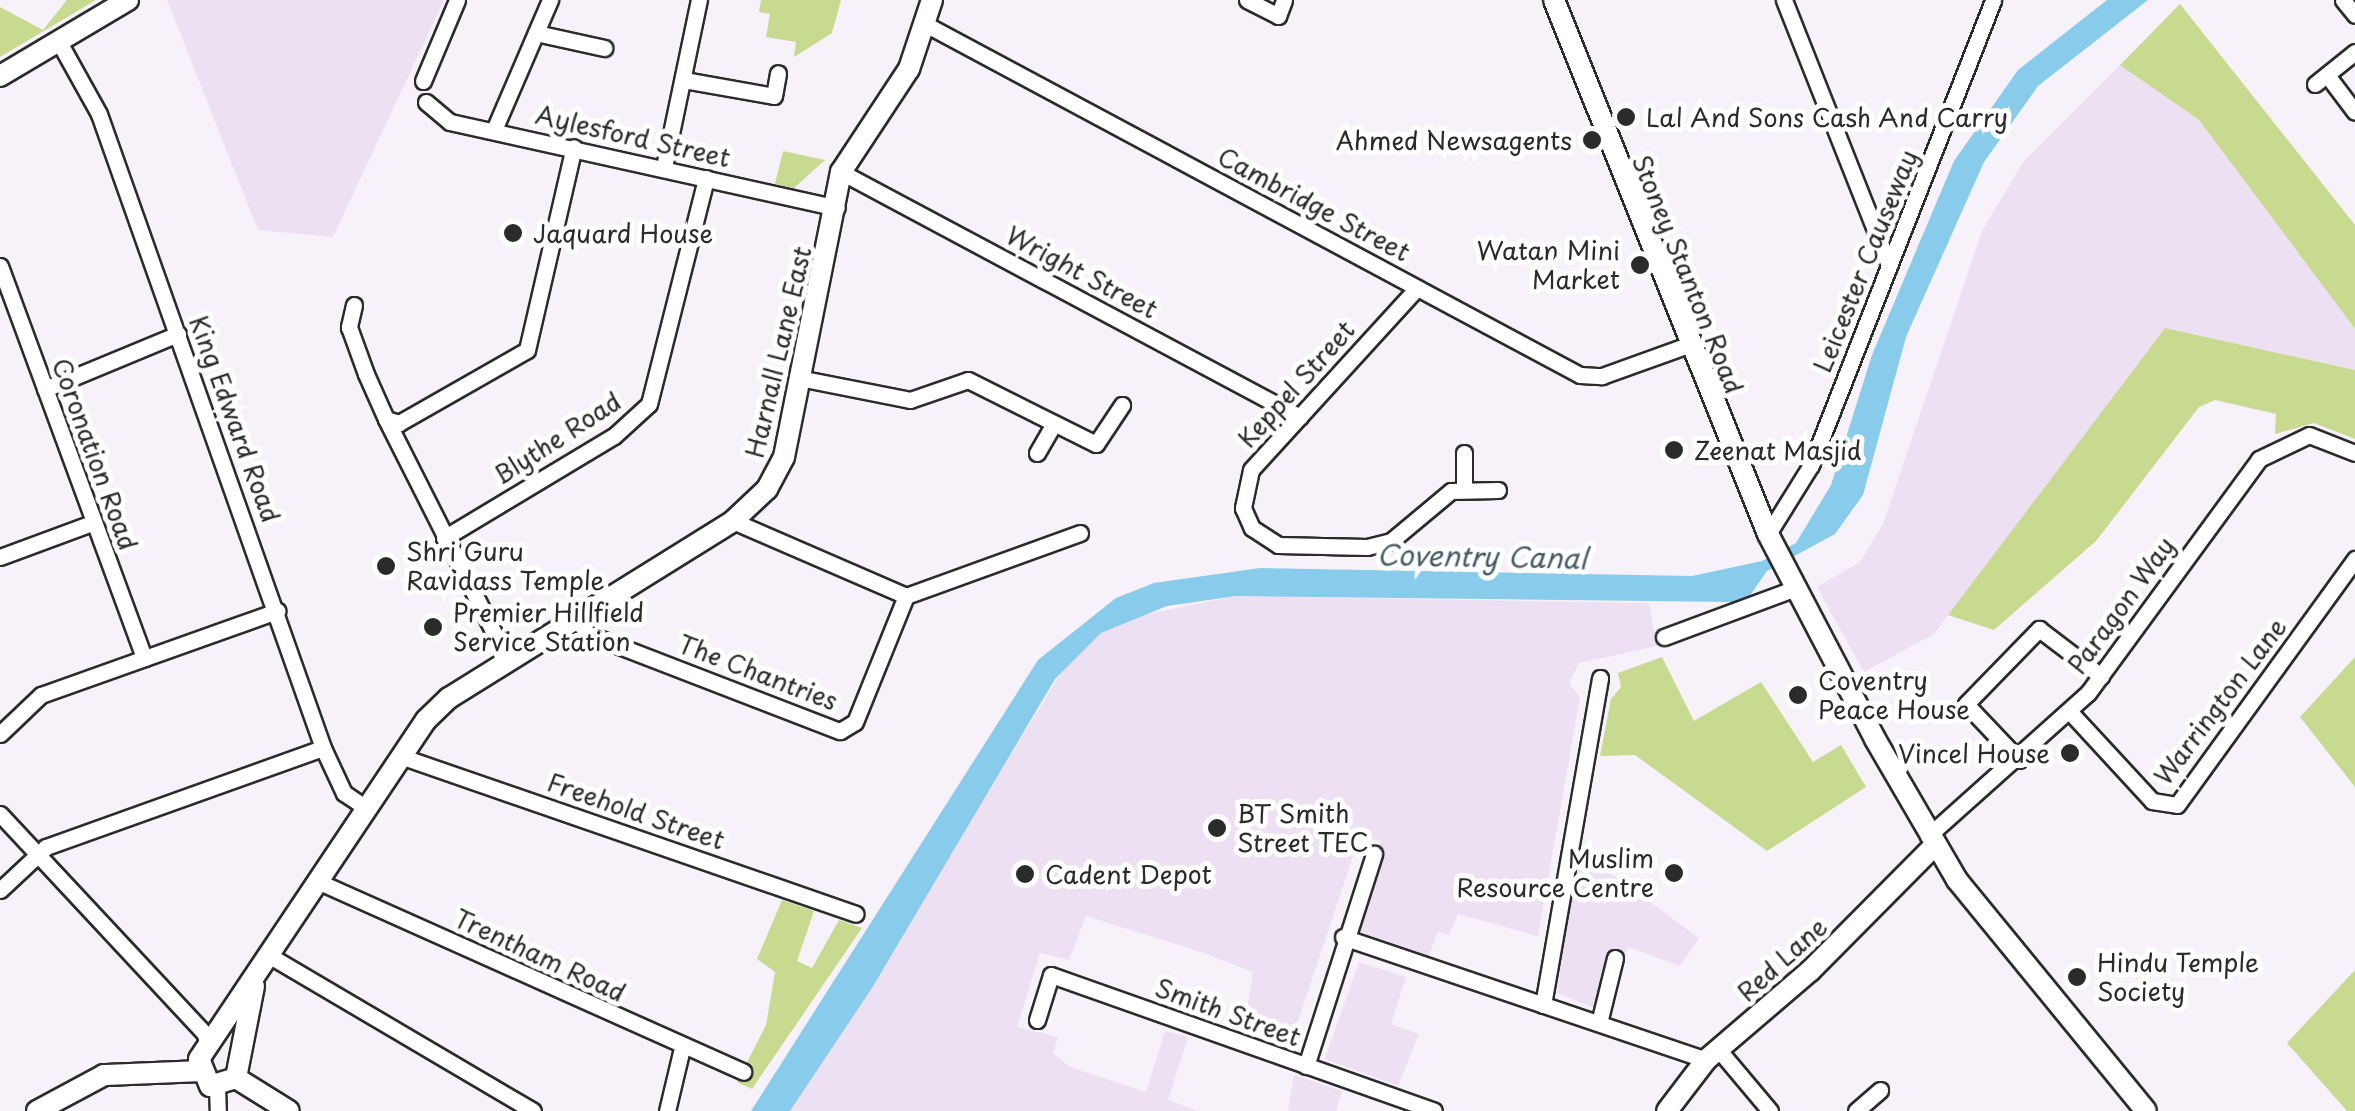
<!DOCTYPE html>
<html>
<head>
<meta charset="utf-8">
<style>
	body { margin:0 }
	#map { position:relative; width:2355px; height:1111px; overflow:hidden; background:#f7f1fa; font-family:"Playpen Sans",sans-serif }
	div>[style] { position:absolute }
	[style*='--x'] { left:calc(var(--x)*1px); top:calc(var(--y)*1px); width:calc(var(--w)*1px); rotate:calc(var(--a)*1deg) }
	.built>* { inset:0; background:#eee0f3 }
	.green>* { inset:0; background:#c8da8f }
	.water>* { inset:0; background:#89cbea }
	.roads { filter:drop-shadow(2px 0 #2b2b2b) drop-shadow(-2px 0 #2b2b2b) drop-shadow(0 2px #2b2b2b) drop-shadow(0 -2px #2b2b2b) }
	.street>* { height:15px; margin:-7.5px; padding:0 7.5px; transform-origin:7.5px; border-radius:7.5px; background:#fff }
	.secondary>* { height:20px; margin:-10px; padding:0 10px; transform-origin:10px; border-radius:10px; background:#fff }
	.dots>* { width:28px; height:28px; translate:-50% -50%; box-sizing:border-box; border:5px solid #fff; border-radius:50% }
	span { translate:-50% -50%; white-space:nowrap; text-align:center; line-height:1.15; -webkit-text-stroke:10px #fff; paint-order:stroke }
	.poi-label { font-size:25px; color:#2b2b2b }
	.left { translate:0 -50%; text-align:left }
	.right { translate:-100% -50%; text-align:right }
	.street-label { font-size:25px; color:#2b2b2b }
	.water-label { font-size:28px; color:#475b64; font-style:italic }
</style>
</head>
<body>
<div id="map">
	<div class="built">
		<div style="clip-path:polygon(167px 0,444px 0,333px 237px,258px 230px)"></div>
		<div style="clip-path:polygon(2120px 65px,2199px 120px,2355px 329px,2355px 370px,2165px 328px,1934px 634px,1864px 672px,1817px 587px,1860px 562px,1883px 524px,1982px 231px,2024px 161px)"></div>
		<div style="clip-path:polygon(1236px 596px,1649px 603px,1657px 646px,1579px 663px,1569px 683px,1580px 697px,1538px 936px,1458px 914px,1449px 935px,1438px 931px,1429px 956px,1355px 930px,1381px 841px,1360px 836px,1291px 1042px,1244px 1027px,1253px 972px,1201px 952px,1086px 916px,1069px 960px,1040px 953px,1017px 1027px,1058px 1037px,1053px 1053px,1070px 1067px,1146px 1092px,1165px 1031px,1188px 1037px,1168px 1100px,1199px 1111px,790px 1111px,1068px 662px,1101px 633px,1142px 615px)"></div>
		<div style="clip-path:polygon(1578px 849px,1699px 938px,1680px 966px,1628px 947px,1607px 1013px,1557px 993px)"></div>
		<div style="clip-path:polygon(1359px 962px,1406px 977px,1391px 1024px,1419px 1034px,1398px 1086px,1325px 1059px)"></div>
		<div style="clip-path:polygon(1294px 1075px,1342px 1091px,1336px 1111px,1288px 1111px)"></div>
	</div>
	<div class="green">
		<div style="clip-path:polygon(67px 0,96px 0,0 57px,0 7px,43px 30px)"></div>
		<div style="clip-path:polygon(761px 0,841px 0,832px 33px,794px 57px,796px 42px,766px 37px,770px 14px,759px 12px)"></div>
		<div style="clip-path:polygon(2180px 4px,2355px 225px,2355px 329px,2199px 120px,2120px 65px)"></div>
		<div style="clip-path:polygon(783px 151px,825px 160px,794px 188px,775px 184px)"></div>
		<div style="clip-path:polygon(2165px 328px,2355px 370px,2355px 439px,2314px 423px,2275px 434px,2276px 414px,2215px 400px,2199px 407px,2096px 541px,1994px 630px,1948px 615px)"></div>
		<div style="clip-path:polygon(1662px 657px,1694px 721px,1761px 682px,1813px 762px,1841px 745px,1866px 787px,1767px 851px,1635px 755px,1600px 756px,1611px 699px,1621px 687px,1618px 673px)"></div>
		<div style="clip-path:polygon(2355px 657px,2355px 787px,2300px 717px)"></div>
		<div style="clip-path:polygon(782px 900px,814px 911px,797px 961px,812px 968px,839px 920px,862px 928px,752px 1089px,737px 1082px,766px 1025px,775px 972px,757px 959px)"></div>
		<div style="clip-path:polygon(2355px 970px,2355px 1111px,2347px 1111px,2287px 1043px)"></div>
	</div>
	<div class="water">
		<div style="clip-path:polygon(2107px 0,2148px 0,2038px 86px,1984px 162px,1906px 337px,1863px 495px,1835px 534px,1767px 571px,1749px 597px,1733px 602px,1236px 596px,1167px 606px,1101px 633px,1055px 679px,872px 988px,790px 1111px,751px 1111px,1038px 660px,1116px 598px,1154px 583px,1260px 568px,1692px 576px,1762px 561px,1796px 543px,1831px 485px,1872px 355px,1954px 161px,2018px 70px)"></div>
	</div>
	<div class="roads">
		<div class="street">
			<div style="--x:1247;--y:0;--w:35;--a:27"></div>
			<div style="--x:1278;--y:16;--w:17;--a:-69"></div>
			<div style="--x:1784;--y:0;--w:285;--a:68.4"></div>
			<div style="--x:2343;--y:0;--w:19;--a:51"></div>
			<div style="--x:925;--y:24;--w:743;--a:28.19"></div>
			<div style="--x:1580;--y:375;--w:22;--a:3"></div>
			<div style="--x:1602;--y:376;--w:91;--a:-19.8"></div>
			<div style="--x:536;--y:33;--w:70;--a:12.4"></div>
			<div style="--x:59;--y:42;--w:82;--a:60.9"></div>
			<div style="--x:99;--y:114;--w:672;--a:70.54"></div>
			<div style="--x:323;--y:748;--w:50;--a:65"></div>
			<div style="--x:344;--y:793;--w:27;--a:34"></div>
			<div style="--x:2327;--y:75;--w:46;--a:52.9"></div>
			<div style="--x:684;--y:80;--w:91;--a:10.1"></div>
			<div style="--x:774;--y:96;--w:23;--a:-80"></div>
			<div style="--x:423;--y:81;--w:88;--a:-67.2"></div>
			<div style="--x:2315;--y:84;--w:51;--a:-38.7"></div>
			<div style="--x:426;--y:102;--w:31;--a:40"></div>
			<div style="--x:450;--y:122;--w:396;--a:12.5"></div>
			<div style="--x:494;--y:130;--w:142;--a:-66.7"></div>
			<div style="--x:664;--y:167;--w:171;--a:-78.2"></div>
			<div style="--x:841;--y:172;--w:520;--a:28.09"></div>
			<div style="--x:0;--y:266;--w:418;--a:69.8"></div>
			<div style="--x:1417;--y:288;--w:246;--a:132.4"></div>
			<div style="--x:1251;--y:470;--w:39;--a:102"></div>
			<div style="--x:1243;--y:508;--w:22;--a:66"></div>
			<div style="--x:1252;--y:528;--w:31;--a:33"></div>
			<div style="--x:1278;--y:545;--w:89;--a:1.3"></div>
			<div style="--x:1367;--y:547;--w:25;--a:-14"></div>
			<div style="--x:1391;--y:541;--w:78;--a:-39.8"></div>
			<div style="--x:1451;--y:491;--w:47;--a:-1.2"></div>
			<div style="--x:354;--y:305;--w:23;--a:103"></div>
			<div style="--x:349;--y:327;--w:50;--a:70.1"></div>
			<div style="--x:366;--y:374;--w:49;--a:66"></div>
			<div style="--x:386;--y:419;--w:14;--a:17"></div>
			<div style="--x:399;--y:423;--w:147;--a:-29.7"></div>
			<div style="--x:527;--y:350;--w:208;--a:-77"></div>
			<div style="--x:799;--y:378;--w:113;--a:11.2"></div>
			<div style="--x:910;--y:400;--w:61;--a:-19"></div>
			<div style="--x:968;--y:380;--w:143;--a:26.6"></div>
			<div style="--x:1096;--y:444;--w:47;--a:-56.3"></div>
			<div style="--x:45;--y:389;--w:144;--a:-22.5"></div>
			<div style="--x:386;--y:419;--w:272;--a:63.2"></div>
			<div style="--x:1037;--y:453;--w:34;--a:-60"></div>
			<div style="--x:1464;--y:488;--w:35;--a:-90"></div>
			<div style="--x:733;--y:521;--w:189;--a:23.4"></div>
			<div style="--x:906;--y:596;--w:185;--a:-19.9"></div>
			<div style="--x:1768;--y:534;--w:81;--a:-58.1"></div>
			<div style="--x:1811;--y:465;--w:499;--a:-68.6"></div>
			<div style="--x:444;--y:538;--w:198;--a:-31"></div>
			<div style="--x:614;--y:436;--w:47;--a:-42.4"></div>
			<div style="--x:649;--y:404;--w:233;--a:-75.8"></div>
			<div style="--x:0;--y:557;--w:98;--a:-20.3"></div>
			<div style="--x:576;--y:619;--w:19;--a:51"></div>
			<div style="--x:588;--y:634;--w:270;--a:21.1"></div>
			<div style="--x:840;--y:731;--w:17;--a:-31"></div>
			<div style="--x:855;--y:722;--w:136;--a:-68"></div>
			<div style="--x:1664;--y:637;--w:141;--a:-20.4"></div>
			<div style="--x:2070;--y:712;--w:121;--a:47.3"></div>
			<div style="--x:2152;--y:801;--w:25;--a:9"></div>
			<div style="--x:2177;--y:805;--w:304;--a:-54.1"></div>
			<div style="--x:0;--y:734;--w:57;--a:-43.6"></div>
			<div style="--x:41;--y:695;--w:251;--a:-19.6"></div>
			<div style="--x:400;--y:756;--w:482;--a:19.1"></div>
			<div style="--x:2019;--y:760;--w:77;--a:-133.4"></div>
			<div style="--x:1966;--y:704;--w:105;--a:-45.8"></div>
			<div style="--x:2039;--y:629;--w:78;--a:37.2"></div>
			<div style="--x:0;--y:814;--w:301;--a:47"></div>
			<div style="--x:205;--y:1034;--w:13;--a:77"></div>
			<div style="--x:1928;--y:836;--w:215;--a:-41.8"></div>
			<div style="--x:2088;--y:693;--w:290;--a:-53.8"></div>
			<div style="--x:2259;--y:459;--w:55;--a:-25.6"></div>
			<div style="--x:2309;--y:435;--w:49;--a:21.4"></div>
			<div style="--x:317;--y:881;--w:467;--a:24.1"></div>
			<div style="--x:0;--y:890;--w:63;--a:-43.1"></div>
			<div style="--x:46;--y:847;--w:294;--a:-19.7"></div>
			<div style="--x:1343;--y:937;--w:383;--a:18.7"></div>
			<div style="--x:270;--y:956;--w:305;--a:30.5"></div>
			<div style="--x:1543;--y:1005;--w:332;--a:-80.1"></div>
			<div style="--x:1037;--y:1020;--w:47;--a:-72.7"></div>
			<div style="--x:1051;--y:975;--w:406;--a:19.5"></div>
			<div style="--x:1599;--y:1023;--w:67;--a:-76.2"></div>
			<div style="--x:1718;--y:1049;--w:81;--a:50"></div>
			<div style="--x:1306;--y:1066;--w:223;--a:-72.2"></div>
			<div style="--x:217;--y:1087;--w:24;--a:88"></div>
			<div style="--x:667;--y:1111;--w:65;--a:-76.6"></div>
			<div style="--x:1856;--y:1111;--w:32;--a:-41"></div>
		</div>
		<div class="secondary">
			<div style="--x:1554;--y:0;--w:575;--a:68.16"></div>
			<div style="--x:1768;--y:534;--w:231;--a:62.4"></div>
			<div style="--x:1875;--y:739;--w:163;--a:59.8"></div>
			<div style="--x:1957;--y:880;--w:298;--a:50.7"></div>
			<div style="--x:0;--y:76;--w:149;--a:-30.7"></div>
			<div style="--x:254;--y:986;--w:94;--a:101.1"></div>
			<div style="--x:236;--y:1078;--w:27;--a:163"></div>
			<div style="--x:210;--y:1086;--w:29;--a:-112"></div>
			<div style="--x:199;--y:1059;--w:408;--a:-56.2"></div>
			<div style="--x:426;--y:720;--w:32;--a:-44"></div>
			<div style="--x:449;--y:698;--w:335;--a:-31.9"></div>
			<div style="--x:733;--y:521;--w:47;--a:-43.3"></div>
			<div style="--x:767;--y:489;--w:36;--a:-62"></div>
			<div style="--x:784;--y:457;--w:291;--a:-78.7"></div>
			<div style="--x:841;--y:172;--w:123;--a:-56.6"></div>
			<div style="--x:909;--y:69;--w:73;--a:-71.6"></div>
			<div style="--x:236;--y:1078;--w:62;--a:31.9"></div>
			<div style="--x:37;--y:1111;--w:76;--a:-28.2"></div>
			<div style="--x:104;--y:1075;--w:94;--a:-2.4"></div>
			<div style="--x:1667;--y:1111;--w:64;--a:-52.6"></div>
			<div style="--x:1706;--y:1060;--w:137;--a:-40.6"></div>
			<div style="--x:1810;--y:971;--w:176;--a:-45.2"></div>
		</div>
	</div>
	<div class="dots">
		<div style="left:1626px;top:117px;background:#2b2b2b"></div>
		<div style="left:1592px;top:140px;background:#2b2b2b"></div>
		<div style="left:513px;top:233px;background:#2b2b2b"></div>
		<div style="left:1640px;top:265px;background:#2b2b2b"></div>
		<div style="left:1674px;top:450px;background:#2b2b2b"></div>
		<div style="left:386px;top:566px;background:#2b2b2b"></div>
		<div style="left:433px;top:627px;background:#2b2b2b"></div>
		<div style="left:1798px;top:695px;background:#2b2b2b"></div>
		<div style="left:2070px;top:753px;background:#2b2b2b"></div>
		<div style="left:1217px;top:828px;background:#2b2b2b"></div>
		<div style="left:1674px;top:873px;background:#2b2b2b"></div>
		<div style="left:1025px;top:874px;background:#2b2b2b"></div>
		<div style="left:2077px;top:977px;background:#2b2b2b"></div>
	</div>
	<div class="poi-label">
		<span class="left" style="left:1646px;top:117px">Lal And Sons Cash And Carry</span>
		<span class="right" style="left:1572px;top:140px">Ahmed Newsagents</span>
		<span class="left" style="left:533px;top:233px">Jaquard House</span>
		<span class="right" style="left:1620px;top:265px">Watan Mini<br>Market</span>
		<span class="left" style="left:1694px;top:450px">Zeenat Masjid</span>
		<span class="left" style="left:406px;top:566px">Shri Guru<br>Ravidass Temple</span>
		<span class="left" style="left:453px;top:627px">Premier Hillfield<br>Service Station</span>
		<span class="left" style="left:1818px;top:695px">Coventry<br>Peace House</span>
		<span class="right" style="left:2050px;top:753px">Vincel House</span>
		<span class="left" style="left:1237px;top:828px">BT Smith<br>Street TEC</span>
		<span class="right" style="left:1654px;top:873px">Muslim<br>Resource Centre</span>
		<span class="left" style="left:1045px;top:874px">Cadent Depot</span>
		<span class="left" style="left:2097px;top:977px">Hindu Temple<br>Society</span>
	</div>
	<div class="street-label">
		<span style="left:633px;top:136px;rotate:13deg">Aylesford Street</span>
		<span style="left:1314px;top:204px;rotate:28deg">Cambridge Street</span>
		<span style="left:1865px;top:261px;rotate:-68deg">Leicester Causeway</span>
		<span style="left:1082px;top:272px;rotate:28deg">Wright Street</span>
		<span style="left:1688px;top:274px;rotate:68deg">Stoney Stanton Road</span>
		<span style="left:778px;top:352px;rotate:-77deg">Harnall Lane East</span>
		<span style="left:1296px;top:384px;rotate:-48deg">Keppel Street</span>
		<span style="left:235px;top:419px;rotate:70deg">King Edward Road</span>
		<span style="left:557px;top:438px;rotate:-33deg">Blythe Road</span>
		<span style="left:95px;top:454px;rotate:70deg">Coronation Road</span>
		<span style="left:2121px;top:605px;rotate:-54deg">Paragon Way</span>
		<span style="left:758px;top:672px;rotate:21deg">The Chantries</span>
		<span style="left:2220px;top:701px;rotate:-53deg">Warrington Lane</span>
		<span style="left:636px;top:811px;rotate:19deg">Freehold Street</span>
		<span style="left:540px;top:955px;rotate:25deg">Trentham Road</span>
		<span style="left:1782px;top:959px;rotate:-42deg">Red Lane</span>
		<span style="left:1228px;top:1012px;rotate:20deg">Smith Street</span>
	</div>
	<div class="water-label">
		<span style="left:1482px;top:556px;rotate:1deg">Coventry Canal</span>
	</div>
</div>
</body>
</html>
